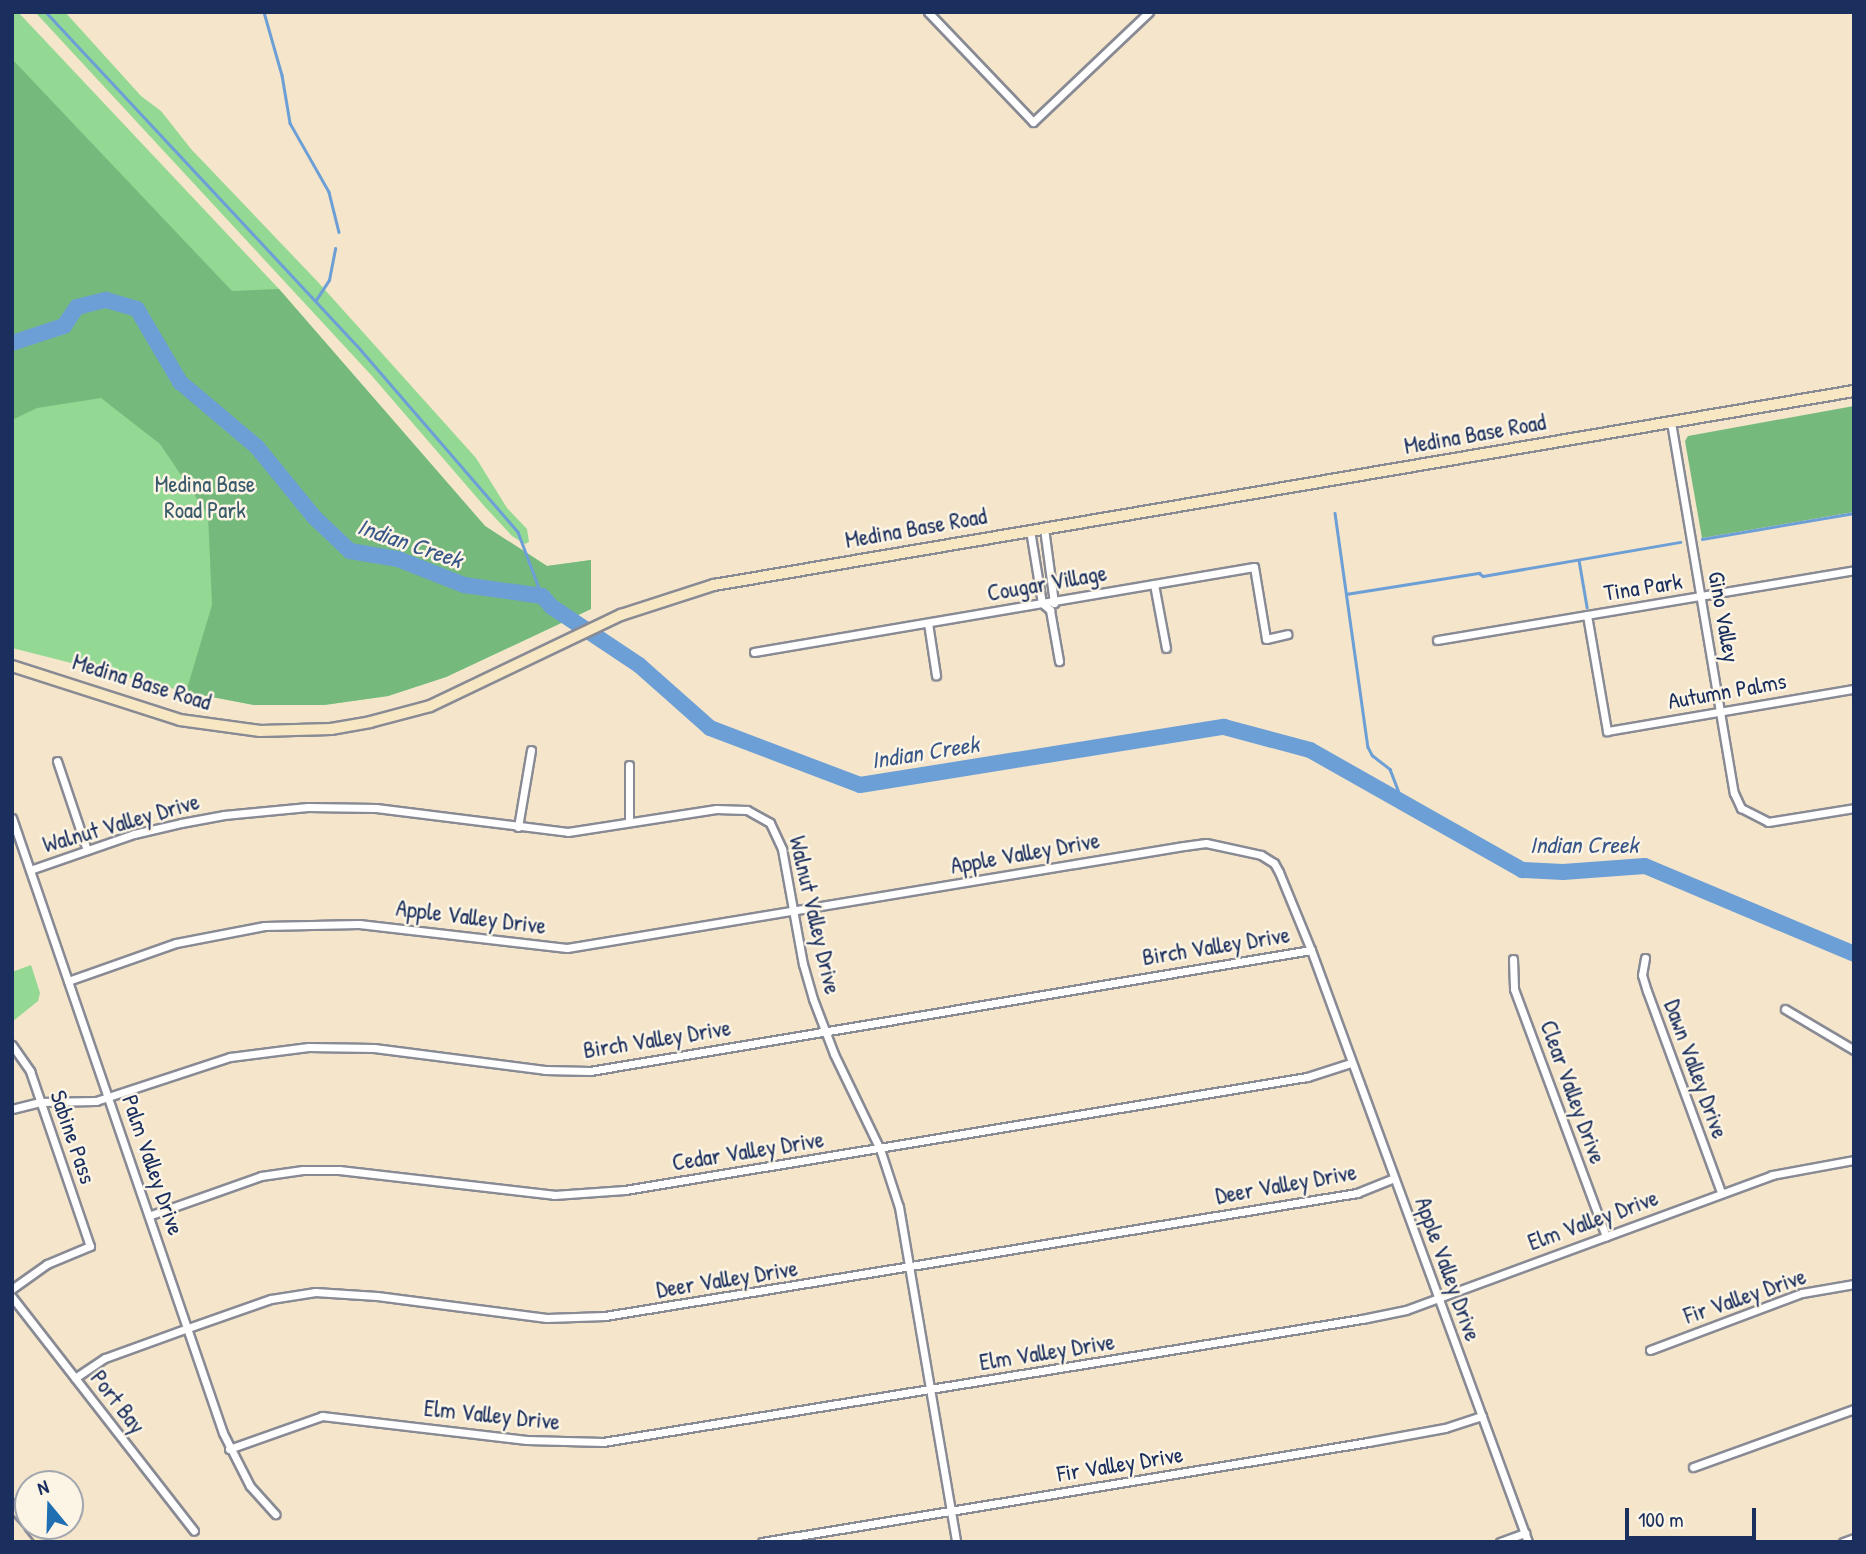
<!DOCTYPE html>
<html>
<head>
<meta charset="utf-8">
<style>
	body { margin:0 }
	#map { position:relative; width:1866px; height:1554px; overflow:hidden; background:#f5e5ca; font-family:"Patrick Hand",sans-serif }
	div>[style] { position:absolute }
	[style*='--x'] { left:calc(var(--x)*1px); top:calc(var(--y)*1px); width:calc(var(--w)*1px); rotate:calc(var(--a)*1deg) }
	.green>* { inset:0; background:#93d993 }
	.forest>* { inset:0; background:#76b97d }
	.stream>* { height:2.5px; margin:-1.25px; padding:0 1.25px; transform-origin:1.25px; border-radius:1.25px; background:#6d9fd7 }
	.river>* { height:16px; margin:-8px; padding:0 8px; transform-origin:8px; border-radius:8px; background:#6d9fd7 }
	.roads { filter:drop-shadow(2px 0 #888a94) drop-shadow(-2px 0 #888a94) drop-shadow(0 2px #888a94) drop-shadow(0 -2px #888a94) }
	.street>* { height:7px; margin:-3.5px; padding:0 3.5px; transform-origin:3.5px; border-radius:3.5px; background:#fff }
	.secondary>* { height:10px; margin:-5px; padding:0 5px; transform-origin:5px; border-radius:5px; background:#f8e7c3 }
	span { translate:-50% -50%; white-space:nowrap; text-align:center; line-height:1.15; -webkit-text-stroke:5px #fcf5e5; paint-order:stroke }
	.street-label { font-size:23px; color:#1b2f5e }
	.park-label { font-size:23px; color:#395a6b }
	.water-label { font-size:24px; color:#385688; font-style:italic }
	.frame { position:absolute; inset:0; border:14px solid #1b2f5e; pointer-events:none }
	.north { position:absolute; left:14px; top:1470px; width:70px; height:70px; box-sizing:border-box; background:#fcf5e5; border:2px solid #a2a6af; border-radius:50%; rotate:341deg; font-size:19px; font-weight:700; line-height:28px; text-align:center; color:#1b2f5e }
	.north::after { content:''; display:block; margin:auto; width:24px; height:32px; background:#1f6fb2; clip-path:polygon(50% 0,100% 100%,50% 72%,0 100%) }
	.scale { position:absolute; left:1625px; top:1508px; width:131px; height:32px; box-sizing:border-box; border:4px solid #1b2f5e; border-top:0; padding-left:9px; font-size:21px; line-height:24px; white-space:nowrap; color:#1b2f5e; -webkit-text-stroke:5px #fcf5e5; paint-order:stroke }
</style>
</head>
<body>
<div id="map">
	<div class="green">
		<div style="clip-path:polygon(12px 12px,18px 12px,279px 289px,485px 526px,547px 566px,591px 560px,591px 609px,446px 677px,388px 696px,324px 705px,254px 705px,186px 692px,12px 648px)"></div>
		<div style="clip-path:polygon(35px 12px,65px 12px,141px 96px,161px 111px,191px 149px,317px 281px,476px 458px,507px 508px,527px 529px,529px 542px,525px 544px,512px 536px,485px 507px,372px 376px)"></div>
		<div style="clip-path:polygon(31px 965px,40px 993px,38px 1001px,12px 1022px,12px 972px)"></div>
	</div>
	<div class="forest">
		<div style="clip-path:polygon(12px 59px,232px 291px,279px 289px,485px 526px,547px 566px,591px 560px,591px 609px,446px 677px,388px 696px,324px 705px,254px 705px,186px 692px,212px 605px,208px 515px,160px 444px,101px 398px,37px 408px,12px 420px)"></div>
		<div style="clip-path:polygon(1854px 406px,1854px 512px,1702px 538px,1685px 441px,1688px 436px)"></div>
	</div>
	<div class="stream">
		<div style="--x:46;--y:12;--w:462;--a:47"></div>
		<div style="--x:361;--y:350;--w:240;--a:49.2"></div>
		<div style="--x:518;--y:532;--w:68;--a:69.4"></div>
		<div style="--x:264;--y:12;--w:66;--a:74.1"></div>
		<div style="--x:282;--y:75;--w:49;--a:80.5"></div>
		<div style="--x:290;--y:123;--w:79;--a:60.5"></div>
		<div style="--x:329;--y:192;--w:41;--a:76"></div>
		<div style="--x:316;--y:300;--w:24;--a:-57"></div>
		<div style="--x:329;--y:280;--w:32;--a:-79"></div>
		<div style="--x:1335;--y:513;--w:236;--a:82"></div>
		<div style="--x:1368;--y:747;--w:9;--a:63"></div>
		<div style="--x:1372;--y:755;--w:23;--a:38"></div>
		<div style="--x:1390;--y:769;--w:39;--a:69"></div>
		<div style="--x:1702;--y:539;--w:154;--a:-9.7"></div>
		<div style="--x:1579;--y:560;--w:48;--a:80.3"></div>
		<div style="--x:1346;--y:594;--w:135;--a:-9"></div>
		<div style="--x:1479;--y:573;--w:5;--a:37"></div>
		<div style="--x:1483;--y:576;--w:200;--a:-9.8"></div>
	</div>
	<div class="river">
		<div style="--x:12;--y:343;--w:55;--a:-18.1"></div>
		<div style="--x:64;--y:326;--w:23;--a:-56"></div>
		<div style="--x:77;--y:307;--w:30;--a:-14"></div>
		<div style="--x:106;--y:300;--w:32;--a:16"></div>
		<div style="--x:137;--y:309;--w:85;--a:59.5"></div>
		<div style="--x:180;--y:382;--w:101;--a:40.2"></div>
		<div style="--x:257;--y:447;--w:90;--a:50.8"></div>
		<div style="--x:314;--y:517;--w:50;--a:43.4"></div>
		<div style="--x:350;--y:551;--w:49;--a:9.5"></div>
		<div style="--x:398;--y:559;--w:71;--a:21.5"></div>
		<div style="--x:464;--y:585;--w:79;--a:8"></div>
		<div style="--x:542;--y:596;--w:15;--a:48"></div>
		<div style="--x:552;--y:607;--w:105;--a:33.7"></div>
		<div style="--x:639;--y:665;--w:95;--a:41.6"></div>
		<div style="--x:710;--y:728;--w:160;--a:20.8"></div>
		<div style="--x:860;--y:785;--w:369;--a:-9.1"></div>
		<div style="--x:1224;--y:727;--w:89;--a:15"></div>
		<div style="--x:1310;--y:750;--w:244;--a:29.5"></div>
		<div style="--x:1522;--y:870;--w:41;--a:2.8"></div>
		<div style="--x:1563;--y:872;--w:82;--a:-4.2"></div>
		<div style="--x:1645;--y:866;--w:227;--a:22.8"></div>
	</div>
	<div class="roads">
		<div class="street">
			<div style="--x:928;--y:12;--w:152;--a:46.3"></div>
			<div style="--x:1033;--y:122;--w:160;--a:-43.5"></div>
			<div style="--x:1671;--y:422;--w:376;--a:80.4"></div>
			<div style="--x:1734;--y:793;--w:17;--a:65"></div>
			<div style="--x:1741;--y:808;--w:30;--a:27"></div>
			<div style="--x:1768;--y:822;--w:87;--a:-9.2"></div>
			<div style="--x:1044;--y:528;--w:76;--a:82.4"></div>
			<div style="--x:1030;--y:530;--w:74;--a:80.7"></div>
			<div style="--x:1042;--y:603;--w:11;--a:41"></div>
			<div style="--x:1050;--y:610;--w:52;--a:80"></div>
			<div style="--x:1154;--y:584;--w:65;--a:79.4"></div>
			<div style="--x:1587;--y:615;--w:118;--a:80.2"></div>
			<div style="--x:1607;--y:731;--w:251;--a:-9.7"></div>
			<div style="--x:928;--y:623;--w:53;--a:81.3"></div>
			<div style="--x:1437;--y:640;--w:423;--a:-9.5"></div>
			<div style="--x:754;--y:652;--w:507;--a:-9.65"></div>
			<div style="--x:1254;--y:567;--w:73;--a:80.5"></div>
			<div style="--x:1266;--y:639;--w:22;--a:-13"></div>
			<div style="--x:57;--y:761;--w:94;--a:71.4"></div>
			<div style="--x:12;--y:818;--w:650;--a:71.06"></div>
			<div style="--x:223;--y:1433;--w:59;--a:63"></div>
			<div style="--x:250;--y:1486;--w:38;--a:48"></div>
			<div style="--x:629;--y:822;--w:57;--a:-90"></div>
			<div style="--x:518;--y:827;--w:78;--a:-80.4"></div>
			<div style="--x:30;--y:870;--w:110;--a:-19.1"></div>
			<div style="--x:134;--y:834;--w:48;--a:-13.2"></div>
			<div style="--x:181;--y:823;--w:44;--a:-10.5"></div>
			<div style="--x:224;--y:815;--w:84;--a:-5.4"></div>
			<div style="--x:308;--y:807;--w:68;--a:0.8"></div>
			<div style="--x:376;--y:808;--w:193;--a:7.1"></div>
			<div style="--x:568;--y:832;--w:150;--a:-8.8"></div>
			<div style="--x:716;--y:809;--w:31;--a:2"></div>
			<div style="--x:747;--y:810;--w:26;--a:29"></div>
			<div style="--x:770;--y:823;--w:29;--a:65"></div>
			<div style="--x:782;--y:849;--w:117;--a:79.7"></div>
			<div style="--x:803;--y:964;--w:36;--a:74"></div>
			<div style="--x:813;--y:999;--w:59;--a:69.1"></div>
			<div style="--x:834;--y:1054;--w:106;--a:64.2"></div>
			<div style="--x:880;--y:1149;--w:61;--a:71.9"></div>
			<div style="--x:899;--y:1207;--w:340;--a:80.3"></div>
			<div style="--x:1645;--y:958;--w:17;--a:100"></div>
			<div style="--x:1642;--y:975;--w:17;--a:73"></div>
			<div style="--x:1647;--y:991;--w:214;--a:69.8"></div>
			<div style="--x:1513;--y:959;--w:30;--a:88"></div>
			<div style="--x:1514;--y:989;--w:264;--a:69.6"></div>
			<div style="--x:68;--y:981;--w:114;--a:-19.4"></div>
			<div style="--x:176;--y:943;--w:90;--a:-10.9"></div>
			<div style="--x:264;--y:926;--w:95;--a:-1.2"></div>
			<div style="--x:359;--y:924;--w:209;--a:6.6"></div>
			<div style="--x:567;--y:948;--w:625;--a:-9.39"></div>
			<div style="--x:1184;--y:846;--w:22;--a:-8"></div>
			<div style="--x:1206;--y:843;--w:56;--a:12.3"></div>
			<div style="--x:1261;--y:855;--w:15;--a:32"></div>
			<div style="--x:1274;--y:863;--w:10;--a:61"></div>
			<div style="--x:1279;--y:872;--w:84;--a:67.7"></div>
			<div style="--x:1311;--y:950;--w:631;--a:69.87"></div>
			<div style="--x:1785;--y:1009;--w:80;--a:30.7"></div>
			<div style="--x:12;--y:1045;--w:32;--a:55"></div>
			<div style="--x:30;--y:1071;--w:185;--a:71.1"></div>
			<div style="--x:90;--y:1246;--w:47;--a:157.3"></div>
			<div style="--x:47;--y:1264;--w:43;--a:144.5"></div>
			<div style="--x:12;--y:1109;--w:29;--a:-14"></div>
			<div style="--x:40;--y:1102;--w:56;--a:-1"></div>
			<div style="--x:96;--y:1101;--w:141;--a:-18.2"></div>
			<div style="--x:230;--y:1057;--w:79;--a:-7.3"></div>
			<div style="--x:308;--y:1047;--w:66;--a:0.9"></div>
			<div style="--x:374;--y:1048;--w:172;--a:7.3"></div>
			<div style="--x:545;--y:1070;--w:45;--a:1.3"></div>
			<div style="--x:590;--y:1071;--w:731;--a:-9.53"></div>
			<div style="--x:151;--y:1215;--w:117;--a:-19.5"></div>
			<div style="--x:261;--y:1176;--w:42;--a:-8.1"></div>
			<div style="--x:303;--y:1170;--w:36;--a:0"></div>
			<div style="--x:339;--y:1170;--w:216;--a:6.6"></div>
			<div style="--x:554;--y:1195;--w:71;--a:-4"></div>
			<div style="--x:625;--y:1190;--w:691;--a:-9.41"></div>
			<div style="--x:1307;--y:1077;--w:46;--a:-17.7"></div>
			<div style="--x:12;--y:1297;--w:296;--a:52.1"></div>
			<div style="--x:1650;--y:1350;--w:162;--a:-20.6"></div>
			<div style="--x:1802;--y:1293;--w:53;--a:-9.8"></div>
			<div style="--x:75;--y:1378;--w:36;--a:-34"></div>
			<div style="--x:105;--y:1358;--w:88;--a:-19.9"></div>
			<div style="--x:188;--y:1328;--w:88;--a:-19.3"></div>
			<div style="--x:271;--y:1299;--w:45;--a:-9"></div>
			<div style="--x:315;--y:1292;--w:62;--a:3.7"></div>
			<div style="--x:377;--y:1296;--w:171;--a:7.4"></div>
			<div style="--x:547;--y:1318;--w:58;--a:-2"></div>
			<div style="--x:605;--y:1316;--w:762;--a:-9.29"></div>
			<div style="--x:1357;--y:1193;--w:40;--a:-22"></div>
			<div style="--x:229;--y:1449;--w:99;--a:-19.5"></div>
			<div style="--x:322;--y:1416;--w:206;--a:6.7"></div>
			<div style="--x:527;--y:1440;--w:76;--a:1.5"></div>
			<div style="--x:603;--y:1442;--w:769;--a:-9.21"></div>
			<div style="--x:1362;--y:1319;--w:45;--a:-11.6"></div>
			<div style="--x:1406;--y:1310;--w:390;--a:-20.2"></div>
			<div style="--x:1772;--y:1175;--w:83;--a:-10.4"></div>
			<div style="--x:1693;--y:1467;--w:171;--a:-19.8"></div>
			<div style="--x:762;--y:1542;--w:614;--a:-9.37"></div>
			<div style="--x:1368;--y:1442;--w:78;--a:-10.3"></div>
			<div style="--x:1445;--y:1428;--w:39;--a:-18"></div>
			<div style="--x:1500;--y:1542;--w:27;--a:-20"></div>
			<div style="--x:1843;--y:1542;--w:12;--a:-20"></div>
		</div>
		<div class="secondary">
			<div style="--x:12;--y:666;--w:176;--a:17.8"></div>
			<div style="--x:180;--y:720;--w:81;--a:7.8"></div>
			<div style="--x:260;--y:731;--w:71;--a:-1.6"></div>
			<div style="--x:331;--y:729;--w:40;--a:-10"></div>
			<div style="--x:370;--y:722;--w:62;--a:-14.9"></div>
			<div style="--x:430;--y:706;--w:212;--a:-25.5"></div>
			<div style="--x:621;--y:615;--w:98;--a:-17.9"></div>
			<div style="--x:714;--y:585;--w:1156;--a:-9.66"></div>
			<div style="--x:12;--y:1505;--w:24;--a:48"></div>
			<div style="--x:30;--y:1526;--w:21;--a:51"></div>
		</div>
	</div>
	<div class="street-label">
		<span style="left:1475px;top:434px;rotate:-10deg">Medina Base Road</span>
		<span style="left:916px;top:528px;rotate:-10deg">Medina Base Road</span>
		<span style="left:1047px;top:583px;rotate:-10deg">Cougar Village</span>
		<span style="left:1643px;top:587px;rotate:-9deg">Tina Park</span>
		<span style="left:1724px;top:617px;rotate:80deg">Gino Valley</span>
		<span style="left:142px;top:682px;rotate:17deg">Medina Base Road</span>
		<span style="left:1727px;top:691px;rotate:-10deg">Autumn Palms</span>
		<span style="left:121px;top:823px;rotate:-16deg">Walnut Valley Drive</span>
		<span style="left:1025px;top:853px;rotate:-10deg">Apple Valley Drive</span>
		<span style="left:815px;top:915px;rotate:77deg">Walnut Valley Drive</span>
		<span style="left:471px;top:917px;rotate:7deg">Apple Valley Drive</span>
		<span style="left:1216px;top:946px;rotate:-9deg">Birch Valley Drive</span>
		<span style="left:657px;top:1039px;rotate:-9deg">Birch Valley Drive</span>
		<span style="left:1696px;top:1069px;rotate:70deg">Dawn Valley Drive</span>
		<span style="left:1573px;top:1092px;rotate:70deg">Clear Valley Drive</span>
		<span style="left:73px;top:1137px;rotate:71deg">Sabine Pass</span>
		<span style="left:748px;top:1151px;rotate:-9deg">Cedar Valley Drive</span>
		<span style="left:153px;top:1165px;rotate:71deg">Palm Valley Drive</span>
		<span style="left:1286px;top:1184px;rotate:-10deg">Deer Valley Drive</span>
		<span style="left:1593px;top:1220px;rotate:-20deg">Elm Valley Drive</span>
		<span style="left:1448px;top:1269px;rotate:70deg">Apple Valley Drive</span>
		<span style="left:727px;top:1279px;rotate:-9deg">Deer Valley Drive</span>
		<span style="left:1745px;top:1296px;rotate:-19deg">Fir Valley Drive</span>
		<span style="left:1047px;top:1352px;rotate:-9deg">Elm Valley Drive</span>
		<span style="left:118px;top:1402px;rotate:52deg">Port Bay</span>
		<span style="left:492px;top:1415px;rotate:6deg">Elm Valley Drive</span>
		<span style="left:1120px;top:1464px;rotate:-9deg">Fir Valley Drive</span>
	</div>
	<div class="park-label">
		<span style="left:205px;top:497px">Medina Base<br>Road Park</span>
	</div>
	<div class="water-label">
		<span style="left:410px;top:543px;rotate:19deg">Indian Creek</span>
		<span style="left:925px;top:752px;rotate:-9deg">Indian Creek</span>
		<span style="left:1584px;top:845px">Indian Creek</span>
	</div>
	<div class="frame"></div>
	<div class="north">N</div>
	<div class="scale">100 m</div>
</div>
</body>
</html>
